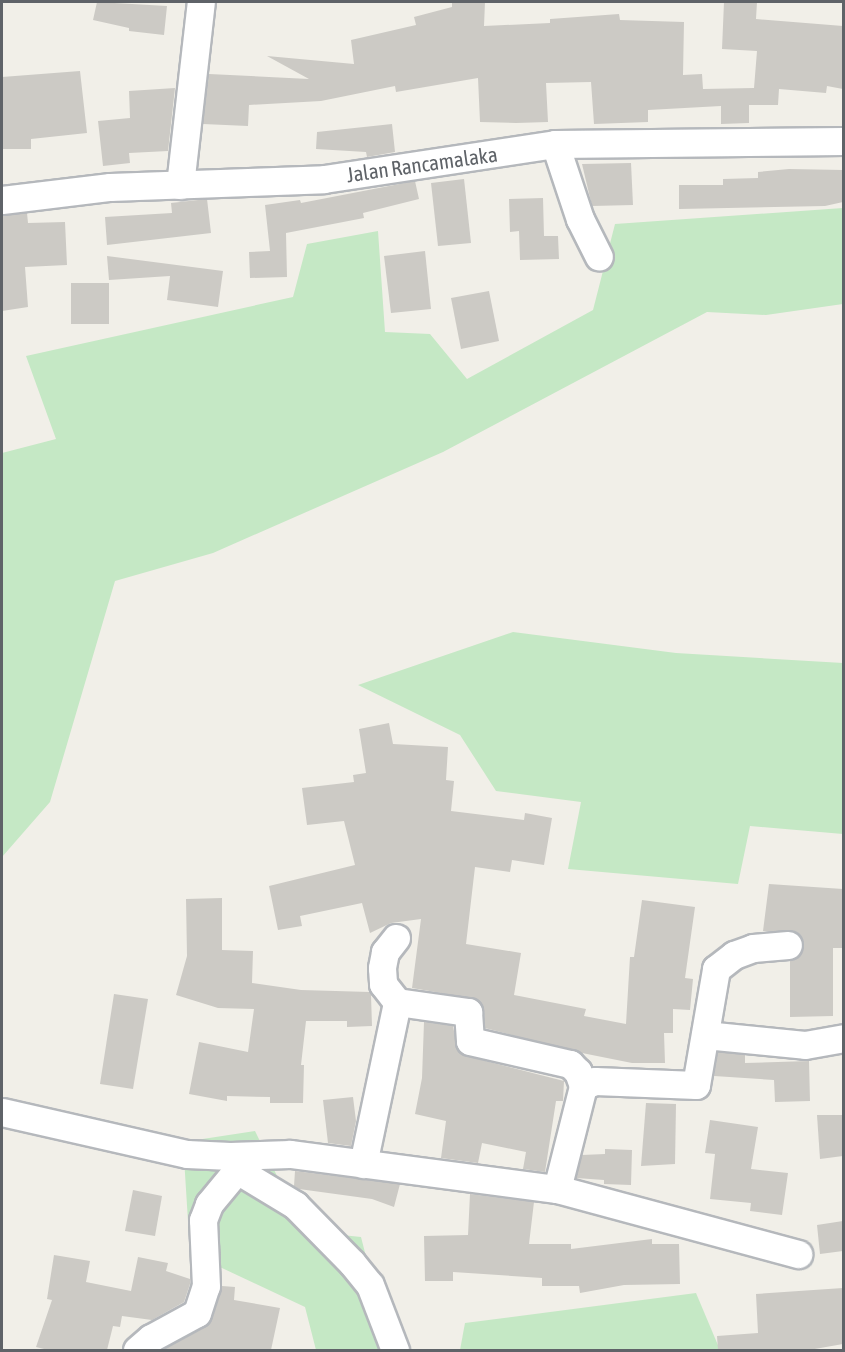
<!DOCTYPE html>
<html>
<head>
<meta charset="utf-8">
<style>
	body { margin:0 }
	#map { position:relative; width:845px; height:1352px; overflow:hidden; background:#f1efe8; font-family:"Asap Condensed",sans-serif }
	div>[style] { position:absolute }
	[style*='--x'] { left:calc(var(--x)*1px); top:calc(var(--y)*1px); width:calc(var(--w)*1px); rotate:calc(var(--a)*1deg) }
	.green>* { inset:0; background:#c5e8c5 }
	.building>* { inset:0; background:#cccac5 }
	.roads { filter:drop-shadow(2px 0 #b5b8bc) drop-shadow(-2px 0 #b5b8bc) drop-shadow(0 2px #b5b8bc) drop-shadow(0 -2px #b5b8bc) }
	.minor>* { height:27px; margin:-13.5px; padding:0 13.5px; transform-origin:13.5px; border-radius:13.5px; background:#fff }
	span { translate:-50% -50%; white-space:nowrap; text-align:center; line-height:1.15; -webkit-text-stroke:4.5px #fff; paint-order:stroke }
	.street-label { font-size:21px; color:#5f6368 }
	.frame { position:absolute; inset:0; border:3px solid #5f6368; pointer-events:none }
</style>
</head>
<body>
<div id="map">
	<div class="green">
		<div style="clip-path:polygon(843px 208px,843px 304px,766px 315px,707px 312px,443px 452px,213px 553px,115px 581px,50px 802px,2px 857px,2px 453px,56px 439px,26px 356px,293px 297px,307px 244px,378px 231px,385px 332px,430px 334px,467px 379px,593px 310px,615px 224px)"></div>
		<div style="clip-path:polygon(513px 632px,676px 653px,843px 663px,843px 834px,750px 826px,738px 884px,568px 869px,581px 802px,496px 791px,460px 735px,358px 685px)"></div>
		<div style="clip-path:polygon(255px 1131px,304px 1231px,361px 1237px,390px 1350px,316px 1350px,305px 1307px,190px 1253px,183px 1142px)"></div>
		<div style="clip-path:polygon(696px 1293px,720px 1350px,460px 1350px,465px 1323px)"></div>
	</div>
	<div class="building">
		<div style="clip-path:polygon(97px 2px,167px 6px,164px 35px,129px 31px,129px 28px,93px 20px)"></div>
		<div style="clip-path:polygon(452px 2px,485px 2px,484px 26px,550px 23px,550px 19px,619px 14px,620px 20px,684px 22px,683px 75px,702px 74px,703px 89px,754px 88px,757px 51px,722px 49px,724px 2px,757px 2px,756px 19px,843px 26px,843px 89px,827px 86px,826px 93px,779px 89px,778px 105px,749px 105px,749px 123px,721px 124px,721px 106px,648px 110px,648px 122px,594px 124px,591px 82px,546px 83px,548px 122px,516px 123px,480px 122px,478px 78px,396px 92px,395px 86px,321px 101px,249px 105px,248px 126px,203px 124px,209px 74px,309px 79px,267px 56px,354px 64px,351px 40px,416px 25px,414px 17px,452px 7px)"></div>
		<div style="clip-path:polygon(80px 71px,87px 133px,31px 139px,31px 149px,2px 149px,2px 77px)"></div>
		<div style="clip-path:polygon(175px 88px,168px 151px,129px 153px,130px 163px,103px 166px,98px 121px,130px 118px,129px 91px)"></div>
		<div style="clip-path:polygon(392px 124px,395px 152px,367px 157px,366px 152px,316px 149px,317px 132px)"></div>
		<div style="clip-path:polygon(631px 163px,633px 205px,592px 206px,582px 164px)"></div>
		<div style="clip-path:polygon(789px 169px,843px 170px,843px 202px,825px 206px,679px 209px,679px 185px,723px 185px,723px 179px,758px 178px,758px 172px)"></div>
		<div style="clip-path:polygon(464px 179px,471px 243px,438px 246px,431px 183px)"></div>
		<div style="clip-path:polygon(415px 181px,419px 199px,363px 213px,364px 218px,286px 233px,287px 277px,250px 278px,249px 252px,270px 251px,265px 205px,300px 200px,301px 203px)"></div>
		<div style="clip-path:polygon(543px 198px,544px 236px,558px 236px,559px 259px,520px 260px,519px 231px,510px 232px,509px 199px)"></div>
		<div style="clip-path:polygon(207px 199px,211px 233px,107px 245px,105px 217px,172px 213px,171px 203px)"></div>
		<div style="clip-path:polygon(27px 213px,28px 223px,65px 222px,67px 265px,25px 267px,28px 307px,2px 311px,2px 215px)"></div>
		<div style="clip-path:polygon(425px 251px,431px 309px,391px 313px,384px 256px)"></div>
		<div style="clip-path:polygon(107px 256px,223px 271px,218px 307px,167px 300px,170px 276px,109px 280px)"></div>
		<div style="clip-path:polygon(71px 283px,109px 283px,109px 324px,71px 324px)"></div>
		<div style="clip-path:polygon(489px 291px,499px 341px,461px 349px,451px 298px)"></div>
		<div style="clip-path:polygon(389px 723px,393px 744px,448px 747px,446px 780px,454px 781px,451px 811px,524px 820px,525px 813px,552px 818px,544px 865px,512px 860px,510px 872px,475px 867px,466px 944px,521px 953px,514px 995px,586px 1009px,584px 1016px,626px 1024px,630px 957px,634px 957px,642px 900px,695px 907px,685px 978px,693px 979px,690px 1010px,673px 1009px,673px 1033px,664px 1033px,665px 1063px,632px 1063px,582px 1053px,485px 1028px,484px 1010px,476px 999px,412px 988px,421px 919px,391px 923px,370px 933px,362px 903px,300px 916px,302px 926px,278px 930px,269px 886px,355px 865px,344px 821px,307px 825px,302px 788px,354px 782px,353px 775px,366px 773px,359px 729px)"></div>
		<div style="clip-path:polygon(769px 884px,843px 889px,843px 948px,833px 948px,833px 1016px,790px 1017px,790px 961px,802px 952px,804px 943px,794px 931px,763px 931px)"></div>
		<div style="clip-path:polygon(222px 898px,222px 950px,253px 951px,252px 983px,301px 990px,370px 992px,371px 995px,372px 1026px,347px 1027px,347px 1021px,306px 1021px,301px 1065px,304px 1065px,303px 1103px,270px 1103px,270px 1097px,227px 1096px,227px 1101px,189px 1094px,199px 1042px,248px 1052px,254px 1009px,218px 1008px,176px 995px,187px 956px,186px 899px)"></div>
		<div style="clip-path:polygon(114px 994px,148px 999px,133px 1089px,100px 1084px)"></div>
		<div style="clip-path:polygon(424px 1022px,453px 1026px,458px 1051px,466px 1056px,564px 1081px,563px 1101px,556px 1101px,545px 1172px,523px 1169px,526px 1152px,482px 1143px,478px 1163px,441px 1158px,446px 1121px,415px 1114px,422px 1078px)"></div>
		<div style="clip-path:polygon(718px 1052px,745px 1055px,745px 1063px,809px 1061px,810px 1101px,775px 1102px,774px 1080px,714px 1076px)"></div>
		<div style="clip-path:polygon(353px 1097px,356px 1121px,351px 1146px,328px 1143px,323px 1100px)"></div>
		<div style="clip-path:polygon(646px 1103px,676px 1104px,675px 1164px,641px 1166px)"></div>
		<div style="clip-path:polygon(817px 1115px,843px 1115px,843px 1156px,820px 1159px)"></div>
		<div style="clip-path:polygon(710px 1120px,758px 1127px,751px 1169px,788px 1173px,782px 1215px,750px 1211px,751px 1203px,710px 1199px,715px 1154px,705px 1153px)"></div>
		<div style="clip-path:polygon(605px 1149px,632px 1150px,631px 1185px,604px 1184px,604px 1180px,576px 1178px,582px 1155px,605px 1154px)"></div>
		<div style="clip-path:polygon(295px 1171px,400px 1184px,394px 1207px,372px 1199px,299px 1189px,294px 1186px)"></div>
		<div style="clip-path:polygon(133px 1190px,162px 1196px,155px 1236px,125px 1231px)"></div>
		<div style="clip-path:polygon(470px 1194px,534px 1202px,529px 1244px,571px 1244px,571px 1249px,652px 1239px,652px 1244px,679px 1244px,680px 1284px,624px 1285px,580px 1293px,579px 1286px,542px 1286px,542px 1278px,453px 1272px,453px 1281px,425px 1281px,424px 1236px,468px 1235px)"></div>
		<div style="clip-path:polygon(843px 1221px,843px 1251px,820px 1254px,817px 1225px)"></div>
		<div style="clip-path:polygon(54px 1255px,90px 1261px,86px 1282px,131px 1291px,138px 1257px,168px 1263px,166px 1271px,190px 1279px,190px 1284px,184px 1302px,152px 1320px,122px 1316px,120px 1327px,113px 1326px,107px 1350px,48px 1350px,36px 1347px,52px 1300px,47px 1299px)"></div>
		<div style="clip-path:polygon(222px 1286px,235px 1287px,234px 1300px,280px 1308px,271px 1350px,161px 1350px,205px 1326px,212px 1318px)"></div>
		<div style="clip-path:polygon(843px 1288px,843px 1344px,809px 1350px,718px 1350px,717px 1336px,758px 1333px,756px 1294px)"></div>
	</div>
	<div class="roads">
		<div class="minor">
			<div style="--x:555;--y:144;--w:79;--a:71.6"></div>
			<div style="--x:580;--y:219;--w:42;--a:63.4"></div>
			<div style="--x:180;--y:185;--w:184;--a:-83.5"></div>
			<div style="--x:2;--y:200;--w:109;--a:-6.9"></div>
			<div style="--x:110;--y:187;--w:214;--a:-2.1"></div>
			<div style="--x:324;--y:179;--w:234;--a:-8.6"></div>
			<div style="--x:555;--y:144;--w:289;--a:-0.6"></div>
			<div style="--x:396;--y:938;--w:18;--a:128"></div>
			<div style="--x:385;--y:952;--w:16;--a:101"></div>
			<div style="--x:382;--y:968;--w:16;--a:86"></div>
			<div style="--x:383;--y:984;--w:23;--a:52"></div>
			<div style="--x:397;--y:1002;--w:72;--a:8"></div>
			<div style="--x:468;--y:1012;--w:29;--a:86"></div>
			<div style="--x:470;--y:1041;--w:103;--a:13"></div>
			<div style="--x:570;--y:1064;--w:11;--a:45"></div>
			<div style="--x:578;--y:1072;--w:15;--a:70"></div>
			<div style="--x:705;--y:1035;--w:100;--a:5.7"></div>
			<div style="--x:805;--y:1045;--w:40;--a:-10"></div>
			<div style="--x:2;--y:1112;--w:190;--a:12.8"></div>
			<div style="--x:187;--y:1154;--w:43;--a:2.7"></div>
			<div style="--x:230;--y:1156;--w:16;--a:63"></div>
			<div style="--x:237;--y:1170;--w:68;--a:31.1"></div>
			<div style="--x:295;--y:1205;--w:81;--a:45.5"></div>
			<div style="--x:352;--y:1263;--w:28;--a:51"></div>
			<div style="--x:370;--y:1285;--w:70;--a:69"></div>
			<div style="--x:230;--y:1156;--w:60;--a:-1.9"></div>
			<div style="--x:290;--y:1154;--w:269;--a:7.5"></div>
			<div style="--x:557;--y:1189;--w:250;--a:15.1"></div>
			<div style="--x:363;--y:1164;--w:166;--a:-78.1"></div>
			<div style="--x:557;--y:1189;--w:106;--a:-75.8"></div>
			<div style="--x:583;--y:1086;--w:13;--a:-23"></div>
			<div style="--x:595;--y:1081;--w:101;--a:2.3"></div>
			<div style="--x:696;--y:1085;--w:118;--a:-80.2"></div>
			<div style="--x:716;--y:969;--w:23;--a:-38"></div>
			<div style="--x:734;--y:955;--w:20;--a:-20"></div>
			<div style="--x:753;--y:948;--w:35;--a:-5"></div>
			<div style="--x:137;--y:1350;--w:18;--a:-41"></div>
			<div style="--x:151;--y:1338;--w:52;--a:-28.5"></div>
			<div style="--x:197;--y:1313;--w:28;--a:-72"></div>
			<div style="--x:206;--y:1286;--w:66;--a:-92.6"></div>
			<div style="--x:203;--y:1220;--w:17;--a:-69"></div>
			<div style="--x:209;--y:1204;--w:44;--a:-50.5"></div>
		</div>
	</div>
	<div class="street-label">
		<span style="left:422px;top:164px;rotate:-8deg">Jalan Rancamalaka</span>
	</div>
	<div class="frame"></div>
</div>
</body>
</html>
